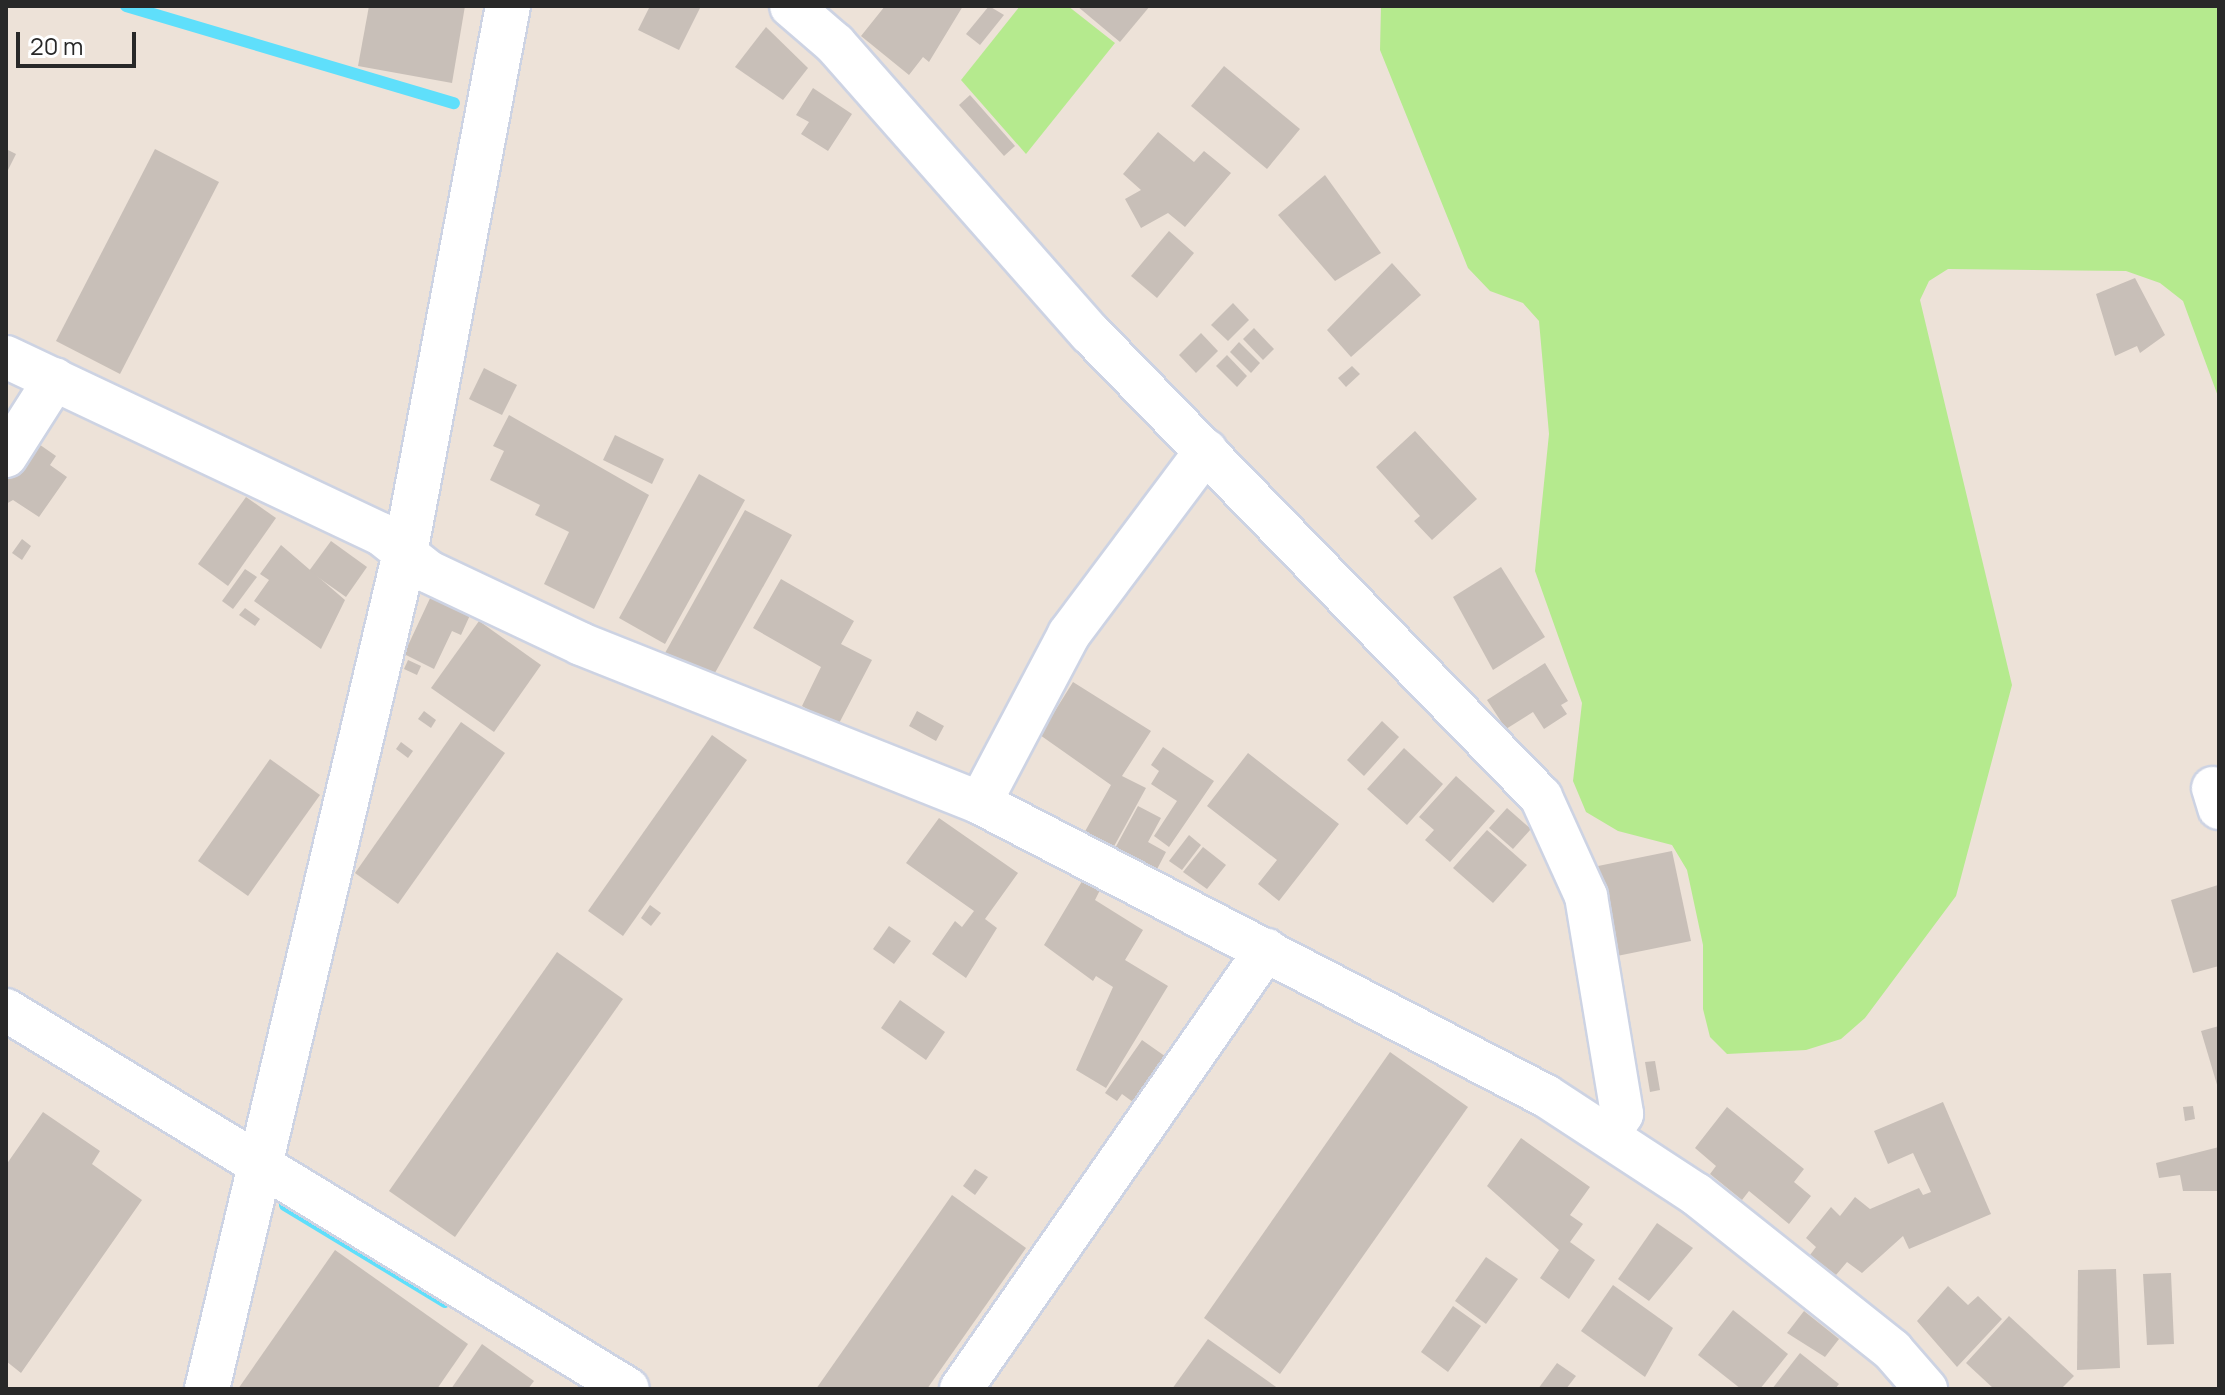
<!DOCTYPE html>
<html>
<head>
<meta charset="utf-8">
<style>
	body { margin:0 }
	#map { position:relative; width:2225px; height:1395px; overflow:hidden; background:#ede2d8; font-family:Manrope,sans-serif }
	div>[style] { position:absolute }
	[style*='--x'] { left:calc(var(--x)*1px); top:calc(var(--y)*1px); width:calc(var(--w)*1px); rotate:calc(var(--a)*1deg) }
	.green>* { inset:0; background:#b5ea8e }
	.stream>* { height:12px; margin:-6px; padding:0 6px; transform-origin:6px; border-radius:6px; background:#5fdffb }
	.building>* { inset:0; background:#c8bfb8 }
	.roads { filter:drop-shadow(2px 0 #cdd3e3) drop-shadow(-2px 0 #cdd3e3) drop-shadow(0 2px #cdd3e3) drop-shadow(0 -2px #cdd3e3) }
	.street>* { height:42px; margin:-21px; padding:0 21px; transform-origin:21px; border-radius:21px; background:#fff }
	.secondary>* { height:44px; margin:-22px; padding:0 22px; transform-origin:22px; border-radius:22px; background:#fff }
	span { translate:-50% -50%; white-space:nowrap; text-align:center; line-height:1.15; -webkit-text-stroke:8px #fff; paint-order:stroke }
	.frame { position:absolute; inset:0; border:8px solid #282828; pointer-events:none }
	.scale { position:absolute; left:16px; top:32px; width:120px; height:36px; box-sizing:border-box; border:4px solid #282828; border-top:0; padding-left:10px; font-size:24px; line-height:28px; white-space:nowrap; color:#282828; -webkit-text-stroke:6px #fff; paint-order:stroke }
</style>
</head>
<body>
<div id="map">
	<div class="green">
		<div style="clip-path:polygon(1020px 6px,1068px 6px,1115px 43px,1026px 154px,961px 80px)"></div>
		<div style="clip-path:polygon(1381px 6px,2219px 6px,2219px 399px,2183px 301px,2160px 283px,2126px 271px,1948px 269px,1929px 281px,1920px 300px,2012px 685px,1956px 896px,1865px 1018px,1841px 1039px,1806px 1050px,1727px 1054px,1710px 1037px,1703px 1009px,1703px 945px,1687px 870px,1672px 845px,1618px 831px,1586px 812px,1573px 781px,1582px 703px,1535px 571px,1549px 434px,1539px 321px,1523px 303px,1490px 291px,1468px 268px,1380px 50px)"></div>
	</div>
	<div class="stream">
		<div style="--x:126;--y:6;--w:342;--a:16.5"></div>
		<div style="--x:285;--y:1205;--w:187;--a:31.2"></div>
	</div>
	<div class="building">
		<div style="clip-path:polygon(369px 6px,465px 6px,452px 83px,358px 66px)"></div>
		<div style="clip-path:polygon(650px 6px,701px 6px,679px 50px,638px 30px)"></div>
		<div style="clip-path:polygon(885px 6px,963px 6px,929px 62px,923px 57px,909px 75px,861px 36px)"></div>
		<div style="clip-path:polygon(989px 6px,1004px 15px,980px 45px,966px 34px)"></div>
		<div style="clip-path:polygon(1077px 6px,1150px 6px,1120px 42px)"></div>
		<div style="clip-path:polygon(766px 27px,808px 68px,783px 100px,735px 67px)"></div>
		<div style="clip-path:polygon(1224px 66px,1300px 129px,1267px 169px,1191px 106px)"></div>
		<div style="clip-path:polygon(813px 88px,852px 114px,828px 151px,801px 134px,809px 122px,796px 115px)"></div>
		<div style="clip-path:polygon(970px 95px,1015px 146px,1004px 156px,959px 105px)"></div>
		<div style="clip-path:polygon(1158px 132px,1194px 162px,1204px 151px,1231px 173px,1185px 227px,1168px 213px,1141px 228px,1125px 199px,1141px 190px,1123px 174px)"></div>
		<div style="clip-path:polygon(6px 149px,16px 154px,6px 174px)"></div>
		<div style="clip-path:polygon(155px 149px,219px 182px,120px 374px,56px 341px)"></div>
		<div style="clip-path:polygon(1325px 175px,1381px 253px,1335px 281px,1278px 215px)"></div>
		<div style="clip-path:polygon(1169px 231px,1194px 253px,1157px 298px,1131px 276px)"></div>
		<div style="clip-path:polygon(1392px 263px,1421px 295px,1351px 357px,1327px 330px)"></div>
		<div style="clip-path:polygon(2135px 278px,2165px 335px,2140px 353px,2137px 346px,2115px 356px,2096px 294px)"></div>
		<div style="clip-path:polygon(1233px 303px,1249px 320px,1228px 341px,1211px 325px)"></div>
		<div style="clip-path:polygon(1254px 328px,1274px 349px,1263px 360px,1243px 339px)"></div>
		<div style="clip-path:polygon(1201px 333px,1218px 351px,1196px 373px,1179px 355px)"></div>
		<div style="clip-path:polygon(1239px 342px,1260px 363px,1251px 373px,1230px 352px)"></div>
		<div style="clip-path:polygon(1227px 355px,1247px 376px,1237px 387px,1216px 366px)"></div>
		<div style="clip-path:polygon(1352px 366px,1360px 374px,1346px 387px,1338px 378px)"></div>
		<div style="clip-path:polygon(484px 368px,517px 385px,502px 415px,469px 399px)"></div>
		<div style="clip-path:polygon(509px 415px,649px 495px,594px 609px,544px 584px,569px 532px,535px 515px,540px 505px,490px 480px,504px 451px,493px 446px)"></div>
		<div style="clip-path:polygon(1415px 431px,1477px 499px,1432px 540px,1414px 521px,1420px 516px,1376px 467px)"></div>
		<div style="clip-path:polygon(615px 435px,664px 459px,652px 484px,603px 460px)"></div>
		<div style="clip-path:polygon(33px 440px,56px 456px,50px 465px,67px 477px,39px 517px,13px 500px,6px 504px,6px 478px)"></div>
		<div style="clip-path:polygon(699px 474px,745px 500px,665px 644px,619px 618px)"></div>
		<div style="clip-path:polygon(246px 497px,276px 518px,228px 586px,198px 564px)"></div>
		<div style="clip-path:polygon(745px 510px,792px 535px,711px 680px,665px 653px)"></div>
		<div style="clip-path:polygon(22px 539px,31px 546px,22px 560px,12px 553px)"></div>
		<div style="clip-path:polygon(331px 541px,367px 567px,346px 597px,309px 571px)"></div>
		<div style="clip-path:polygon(281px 545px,345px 600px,321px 649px,254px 601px,269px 580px,260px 574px)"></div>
		<div style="clip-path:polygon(1501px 567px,1545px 637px,1493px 670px,1453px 597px)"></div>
		<div style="clip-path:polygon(245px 569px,257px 577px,233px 609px,222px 601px)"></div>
		<div style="clip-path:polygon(781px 579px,854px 621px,841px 644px,872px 660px,834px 733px,808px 720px,812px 712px,802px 706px,821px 667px,753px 628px)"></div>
		<div style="clip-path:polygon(432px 594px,471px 613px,461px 635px,452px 631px,434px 669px,404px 654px)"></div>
		<div style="clip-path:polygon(245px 608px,260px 619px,255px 626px,239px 615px)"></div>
		<div style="clip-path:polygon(479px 621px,541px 665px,494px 732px,431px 688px)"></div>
		<div style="clip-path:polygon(408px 660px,421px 666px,417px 675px,404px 669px)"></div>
		<div style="clip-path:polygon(1545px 663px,1568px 701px,1561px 705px,1567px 714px,1544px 729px,1533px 712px,1506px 729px,1487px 700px)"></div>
		<div style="clip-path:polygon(1073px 682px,1151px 731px,1122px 776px,1146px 788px,1112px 850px,1083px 835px,1111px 785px,1040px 735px)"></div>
		<div style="clip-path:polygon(424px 711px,436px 720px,431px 728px,418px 719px)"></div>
		<div style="clip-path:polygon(917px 711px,944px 726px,936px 741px,909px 726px)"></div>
		<div style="clip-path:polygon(1382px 721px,1399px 737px,1364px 776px,1347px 760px)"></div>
		<div style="clip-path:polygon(461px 722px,505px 753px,398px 904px,355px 873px)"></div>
		<div style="clip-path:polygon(712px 735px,747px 760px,623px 936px,588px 911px)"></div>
		<div style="clip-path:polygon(401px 742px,413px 751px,408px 758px,396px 749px)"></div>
		<div style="clip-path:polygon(1163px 747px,1214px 781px,1169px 847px,1154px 836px,1177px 801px,1151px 784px,1159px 771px,1151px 765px)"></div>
		<div style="clip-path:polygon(1404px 748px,1443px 784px,1407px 825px,1367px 789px)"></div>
		<div style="clip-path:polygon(1248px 753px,1339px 824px,1279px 901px,1258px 884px,1277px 860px,1207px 806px)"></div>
		<div style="clip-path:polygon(270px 759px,320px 795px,248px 896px,198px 861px)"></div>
		<div style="clip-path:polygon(1456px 776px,1495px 811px,1450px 862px,1425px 840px,1434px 830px,1419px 817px)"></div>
		<div style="clip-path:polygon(1138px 806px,1161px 818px,1148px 842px,1166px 852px,1154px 875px,1113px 852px)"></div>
		<div style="clip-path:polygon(1507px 808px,1531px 829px,1513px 849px,1489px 828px)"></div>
		<div style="clip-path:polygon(939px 818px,1018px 873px,985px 919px,997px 928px,966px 978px,932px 954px,955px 921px,962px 927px,974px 911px,906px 863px)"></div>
		<div style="clip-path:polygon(1487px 830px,1527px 865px,1493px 903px,1453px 868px)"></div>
		<div style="clip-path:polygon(1189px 835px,1201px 845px,1182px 870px,1169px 861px)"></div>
		<div style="clip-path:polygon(1203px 847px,1226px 865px,1207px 889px,1183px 872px)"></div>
		<div style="clip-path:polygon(1672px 851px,1691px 941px,1617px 956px,1598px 866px)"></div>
		<div style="clip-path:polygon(1084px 878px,1101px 888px,1095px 900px,1143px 930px,1125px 960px,1168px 986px,1106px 1088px,1076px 1070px,1113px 987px,1096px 976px,1093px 981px,1044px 945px)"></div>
		<div style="clip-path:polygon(2218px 885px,2219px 966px,2193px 973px,2171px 900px)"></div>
		<div style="clip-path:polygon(650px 905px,661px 913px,651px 926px,641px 918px)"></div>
		<div style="clip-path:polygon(889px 926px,911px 941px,894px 964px,873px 949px)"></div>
		<div style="clip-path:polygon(557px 952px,623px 999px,455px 1237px,389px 1191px)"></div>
		<div style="clip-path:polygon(900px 1000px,945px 1032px,926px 1060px,881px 1028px)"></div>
		<div style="clip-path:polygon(2219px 1026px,2219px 1088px,2218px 1088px,2201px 1031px)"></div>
		<div style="clip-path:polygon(1142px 1040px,1169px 1059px,1137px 1105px,1122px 1094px,1117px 1101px,1105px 1093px)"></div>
		<div style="clip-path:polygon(1390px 1052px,1468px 1107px,1280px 1374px,1204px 1318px)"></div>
		<div style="clip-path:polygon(1655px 1061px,1660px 1090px,1650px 1092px,1645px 1062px)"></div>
		<div style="clip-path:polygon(1943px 1102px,1991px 1214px,1909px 1249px,1903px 1236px,1862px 1273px,1847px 1262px,1836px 1275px,1810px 1255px,1816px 1247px,1806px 1238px,1831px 1207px,1840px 1216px,1855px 1197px,1870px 1209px,1919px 1188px,1923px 1195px,1931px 1192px,1913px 1153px,1888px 1164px,1874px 1131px)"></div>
		<div style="clip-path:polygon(2193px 1106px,2195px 1119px,2185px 1121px,2183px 1107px)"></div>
		<div style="clip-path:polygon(1727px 1107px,1804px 1169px,1794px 1182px,1811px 1196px,1789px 1224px,1749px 1191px,1742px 1200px,1710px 1174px,1716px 1166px,1695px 1148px)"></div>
		<div style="clip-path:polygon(43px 1112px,100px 1151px,92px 1164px,142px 1200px,21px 1373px,6px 1361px,6px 1165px)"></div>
		<div style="clip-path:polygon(1521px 1138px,1590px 1187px,1570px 1215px,1583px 1224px,1570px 1242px,1595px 1260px,1569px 1299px,1540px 1278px,1559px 1250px,1487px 1186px)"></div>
		<div style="clip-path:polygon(2219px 1147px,2219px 1191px,2183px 1191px,2180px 1175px,2159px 1178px,2156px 1163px)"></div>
		<div style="clip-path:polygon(975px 1169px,988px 1177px,975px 1195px,963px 1186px)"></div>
		<div style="clip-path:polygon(952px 1195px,1026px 1248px,927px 1389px,816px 1389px)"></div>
		<div style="clip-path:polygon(1657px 1223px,1693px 1248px,1649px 1301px,1618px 1279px)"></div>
		<div style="clip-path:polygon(335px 1250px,468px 1344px,437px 1389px,238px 1389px)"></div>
		<div style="clip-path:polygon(1486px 1257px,1518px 1279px,1486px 1324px,1455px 1301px)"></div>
		<div style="clip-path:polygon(2116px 1269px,2120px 1368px,2077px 1370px,2078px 1270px)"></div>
		<div style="clip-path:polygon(2171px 1273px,2174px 1344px,2147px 1345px,2143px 1274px)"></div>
		<div style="clip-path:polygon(1613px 1285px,1673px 1328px,1645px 1377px,1581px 1331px)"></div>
		<div style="clip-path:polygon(1948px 1286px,1968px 1305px,1978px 1296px,2002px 1319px,1957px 1367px,1917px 1321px)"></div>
		<div style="clip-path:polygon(1453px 1306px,1481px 1326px,1448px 1372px,1421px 1352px)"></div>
		<div style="clip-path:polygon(1733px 1310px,1788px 1354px,1760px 1389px,1741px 1389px,1698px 1355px)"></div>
		<div style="clip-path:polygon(1804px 1311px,1839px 1339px,1825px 1357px,1787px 1333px)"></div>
		<div style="clip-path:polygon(2009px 1316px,2074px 1376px,2061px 1389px,1994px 1389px,1966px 1363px)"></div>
		<div style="clip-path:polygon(1208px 1339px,1279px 1389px,1172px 1389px)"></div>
		<div style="clip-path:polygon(482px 1344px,534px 1381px,528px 1389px,451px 1389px)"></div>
		<div style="clip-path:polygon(1800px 1353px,1839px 1384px,1835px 1389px,1772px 1389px)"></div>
		<div style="clip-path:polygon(1557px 1363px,1576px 1376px,1566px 1389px,1538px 1389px)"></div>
	</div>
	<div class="roads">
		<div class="street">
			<div style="--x:791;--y:6;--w:58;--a:40.8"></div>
			<div style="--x:835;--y:44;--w:385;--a:48.6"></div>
			<div style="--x:1090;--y:333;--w:647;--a:45.81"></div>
			<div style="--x:1541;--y:797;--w:109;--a:65.6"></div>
			<div style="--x:1586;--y:896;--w:221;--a:80.6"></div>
			<div style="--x:1622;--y:1114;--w:24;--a:123"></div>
			<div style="--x:6;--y:357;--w:415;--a:25.3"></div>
			<div style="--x:381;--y:534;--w:61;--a:38.4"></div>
			<div style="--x:429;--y:572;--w:168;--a:25.3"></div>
			<div style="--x:581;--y:644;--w:430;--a:21.7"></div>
			<div style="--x:980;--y:803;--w:637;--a:27.37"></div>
			<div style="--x:1546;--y:1096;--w:179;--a:33.2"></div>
			<div style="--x:1696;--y:1194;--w:251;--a:38.5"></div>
			<div style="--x:1892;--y:1350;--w:52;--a:48.9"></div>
			<div style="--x:6;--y:456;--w:91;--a:-57.5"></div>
			<div style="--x:2213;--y:788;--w:21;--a:73"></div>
			<div style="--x:980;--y:803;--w:191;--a:-62.2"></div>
			<div style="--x:1069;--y:634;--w:229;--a:-53.2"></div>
			<div style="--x:6;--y:1010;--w:728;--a:31.35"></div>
			<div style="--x:961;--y:1389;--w:535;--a:-55.21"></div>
		</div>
		<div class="secondary">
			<div style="--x:207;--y:1389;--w:859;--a:-76.68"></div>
			<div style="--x:405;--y:553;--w:557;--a:-79.34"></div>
		</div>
	</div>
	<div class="frame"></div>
	<div class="scale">20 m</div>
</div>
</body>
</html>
